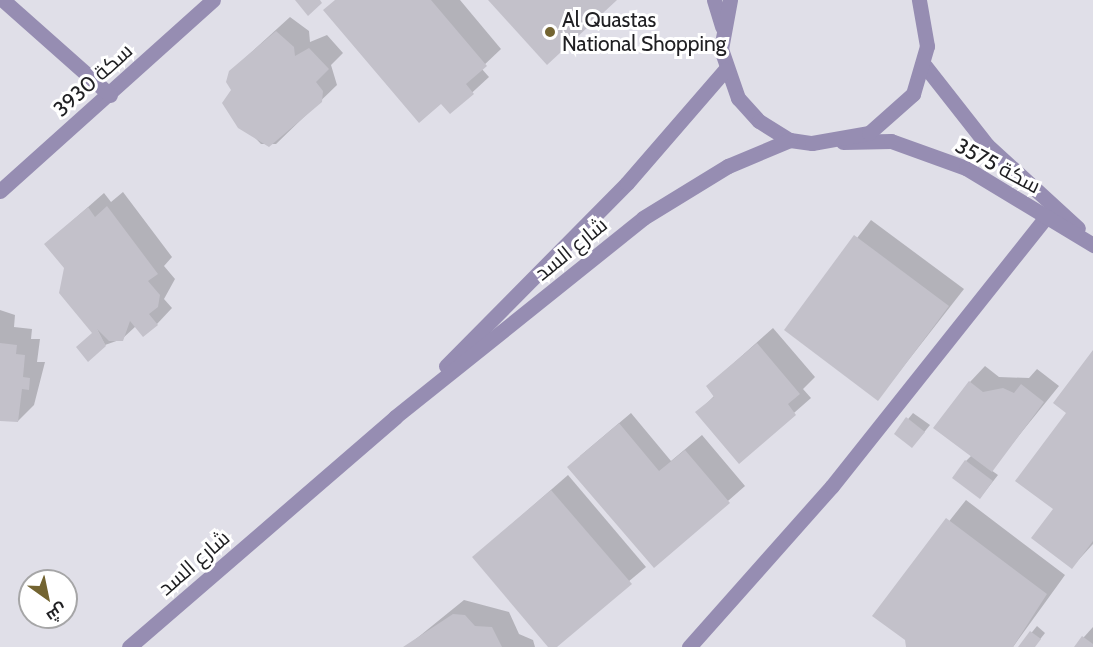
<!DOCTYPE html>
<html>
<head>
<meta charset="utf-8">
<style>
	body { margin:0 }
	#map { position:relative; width:1093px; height:647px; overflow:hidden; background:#e0dfe8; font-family:Cabin,Cairo,sans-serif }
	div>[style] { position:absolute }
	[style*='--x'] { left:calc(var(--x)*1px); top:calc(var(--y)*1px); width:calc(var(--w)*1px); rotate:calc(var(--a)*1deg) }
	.shadow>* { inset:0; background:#0003 }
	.building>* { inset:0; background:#c3c1ca }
	.service>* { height:15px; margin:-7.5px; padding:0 7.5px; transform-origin:7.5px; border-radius:7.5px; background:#968db2 }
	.minor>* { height:15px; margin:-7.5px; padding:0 7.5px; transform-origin:7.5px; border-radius:7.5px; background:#968db2 }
	.tertiary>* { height:15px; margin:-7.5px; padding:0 7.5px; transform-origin:7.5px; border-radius:7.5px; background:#968db2 }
	.dots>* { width:16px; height:16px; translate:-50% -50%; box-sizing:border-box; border:3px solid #fff; border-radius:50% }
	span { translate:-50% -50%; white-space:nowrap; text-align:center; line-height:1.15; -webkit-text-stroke:6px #fff; paint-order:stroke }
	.poi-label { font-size:21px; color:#202023 }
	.left { translate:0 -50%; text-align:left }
	.street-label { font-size:21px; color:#202023 }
	.north { position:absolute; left:18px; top:569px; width:60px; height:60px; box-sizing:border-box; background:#fff; border:2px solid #a6a6a7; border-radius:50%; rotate:147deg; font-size:16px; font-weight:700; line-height:24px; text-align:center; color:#202023 }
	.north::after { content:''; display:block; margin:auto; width:21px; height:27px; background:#736431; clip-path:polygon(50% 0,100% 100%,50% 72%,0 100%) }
</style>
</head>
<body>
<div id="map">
	<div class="shadow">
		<div style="clip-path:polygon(335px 0,460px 0,501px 49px,481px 68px,489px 77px,451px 112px)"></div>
		<div style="clip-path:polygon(290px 17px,309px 31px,310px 42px,327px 35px,343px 53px,331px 65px,337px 85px,276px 144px,261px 144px,225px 107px,244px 59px)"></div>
		<div style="clip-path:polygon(123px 192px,172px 257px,164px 266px,175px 279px,164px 299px,172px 308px,157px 324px,136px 326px,122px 339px,105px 345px,65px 267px,46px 244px,104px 193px,111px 202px)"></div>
		<div style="clip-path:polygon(871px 220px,964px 289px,878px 399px,786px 330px)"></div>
		<div style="clip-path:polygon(0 310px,15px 315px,14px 327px,32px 329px,31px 339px,40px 339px,37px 362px,45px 362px,34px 405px,18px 421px,0 419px)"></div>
		<div style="clip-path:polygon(773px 328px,815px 377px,803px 389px,811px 398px,739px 461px,698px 412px,715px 395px,708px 386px)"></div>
		<div style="clip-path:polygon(1093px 352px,1093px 544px,1072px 567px,1055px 509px,1068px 413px)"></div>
		<div style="clip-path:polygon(985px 366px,999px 377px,1029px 378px,1037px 369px,1059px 386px,991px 470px,998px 475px,980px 498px,966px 461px,972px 455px,970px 382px)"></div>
		<div style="clip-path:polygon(631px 413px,671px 461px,702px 435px,745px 486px,654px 566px,580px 456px)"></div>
		<div style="clip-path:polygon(913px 413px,930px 425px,917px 441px,896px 434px)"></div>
		<div style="clip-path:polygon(568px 475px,646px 567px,550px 647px,474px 557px)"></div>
		<div style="clip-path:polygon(966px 500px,1065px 575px,1013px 647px,908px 647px,907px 639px,874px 616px)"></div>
		<div style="clip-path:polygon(464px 600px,509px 612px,519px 634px,533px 640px,535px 647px,406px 647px)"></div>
		<div style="clip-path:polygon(1037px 626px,1045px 633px,1034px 647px,1020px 647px)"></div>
		<div style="clip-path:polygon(1093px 627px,1093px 647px,1076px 647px,1084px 637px)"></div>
	</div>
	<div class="building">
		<div style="clip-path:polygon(295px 0,320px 0,322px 3px,308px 16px)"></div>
		<div style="clip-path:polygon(335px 0,431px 0,487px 66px,466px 84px,474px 94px,450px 114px,441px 104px,419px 123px,323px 10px)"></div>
		<div style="clip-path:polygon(488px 0,617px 0,547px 65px)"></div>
		<div style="clip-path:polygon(276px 31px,294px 47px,295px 56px,309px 48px,329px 69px,316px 82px,323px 91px,322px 102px,269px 147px,238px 128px,222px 103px,231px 90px,226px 82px,229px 71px)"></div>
		<div style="clip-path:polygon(107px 206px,158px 274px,148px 281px,160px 295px,158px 307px,149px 314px,158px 325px,143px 337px,130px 321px,123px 341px,109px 341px,97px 329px,106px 346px,88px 362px,76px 347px,92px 333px,59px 293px,64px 268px,44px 244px,88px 207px,95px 217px)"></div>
		<div style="clip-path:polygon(854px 235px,949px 306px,878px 401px,784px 330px)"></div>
		<div style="clip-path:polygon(0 343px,17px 345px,16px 354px,25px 355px,23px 377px,30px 378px,29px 390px,22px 389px,18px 422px,0 421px)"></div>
		<div style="clip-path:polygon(757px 343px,800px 394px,788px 404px,796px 415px,739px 464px,695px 412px,714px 397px,706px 386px)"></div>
		<div style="clip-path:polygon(1093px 350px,1093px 541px,1072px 569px,1031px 538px,1053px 509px,1015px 481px,1066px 413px,1053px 403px)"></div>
		<div style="clip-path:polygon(969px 381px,983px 392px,1003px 388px,1014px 393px,1021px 384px,1044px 402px,992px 472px,933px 428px)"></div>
		<div style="clip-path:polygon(906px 417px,925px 432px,912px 448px,894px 434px)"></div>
		<div style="clip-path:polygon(619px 423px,659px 471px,685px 450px,730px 503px,654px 568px,567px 467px)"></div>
		<div style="clip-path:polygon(965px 460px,993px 481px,980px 499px,952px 478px)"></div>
		<div style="clip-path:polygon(551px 490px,632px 584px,557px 647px,548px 647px,472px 557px)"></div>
		<div style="clip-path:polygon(946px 518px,1047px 594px,1013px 647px,906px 647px,905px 640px,872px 616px)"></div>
		<div style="clip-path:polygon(453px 614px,465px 615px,475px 626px,492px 627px,502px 647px,403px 647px)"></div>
		<div style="clip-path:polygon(1030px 631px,1041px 639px,1035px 647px,1018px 647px)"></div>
		<div style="clip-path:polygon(1082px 636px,1093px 644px,1093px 647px,1074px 647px)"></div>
	</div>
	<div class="service">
		<div style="--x:0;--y:191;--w:286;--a:-41.9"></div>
		<div style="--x:689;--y:647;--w:215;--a:-48.4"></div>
		<div style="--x:832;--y:486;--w:344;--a:-51.5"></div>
	</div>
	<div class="minor">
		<div style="--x:3;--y:0;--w:143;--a:41.6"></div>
		<div style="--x:714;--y:0;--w:28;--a:73"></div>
		<div style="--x:925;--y:66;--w:100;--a:51.9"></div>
		<div style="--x:987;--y:145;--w:123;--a:42.4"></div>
		<div style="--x:843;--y:142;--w:48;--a:-1.2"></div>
		<div style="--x:891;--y:141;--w:80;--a:19.8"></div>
		<div style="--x:966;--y:168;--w:149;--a:31.2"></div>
	</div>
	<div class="tertiary">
		<div style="--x:730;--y:0;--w:50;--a:100.4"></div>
		<div style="--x:721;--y:49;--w:52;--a:70.9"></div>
		<div style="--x:738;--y:98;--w:31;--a:48"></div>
		<div style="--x:759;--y:121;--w:36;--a:32"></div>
		<div style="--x:790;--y:140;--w:22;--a:8"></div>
		<div style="--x:812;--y:143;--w:58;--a:-10"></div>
		<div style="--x:869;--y:133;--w:59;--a:-41.6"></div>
		<div style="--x:913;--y:94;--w:50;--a:-73.7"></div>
		<div style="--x:927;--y:46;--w:47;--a:-99.9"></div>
		<div style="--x:446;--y:366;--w:257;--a:-45.3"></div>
		<div style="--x:627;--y:183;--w:150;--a:-49.1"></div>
		<div style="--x:129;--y:647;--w:352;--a:-40.8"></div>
		<div style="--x:395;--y:417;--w:318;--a:-38.7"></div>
		<div style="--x:643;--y:218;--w:100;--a:-31.5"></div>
		<div style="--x:728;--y:166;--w:67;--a:-22.8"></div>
	</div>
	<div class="dots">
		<div style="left:550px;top:32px;background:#736431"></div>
	</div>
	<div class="poi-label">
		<span class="left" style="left:562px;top:32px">Al Quastas<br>National Shopping</span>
	</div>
	<div class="street-label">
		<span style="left:93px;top:80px;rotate:-42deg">سكة 3930</span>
		<span style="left:998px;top:166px;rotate:28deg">سكة 3575</span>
		<span style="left:571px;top:249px;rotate:-39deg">شارع السد</span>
		<span style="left:194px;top:563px;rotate:-41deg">شارع السد</span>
	</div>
	<div class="north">ش</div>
</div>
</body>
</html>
